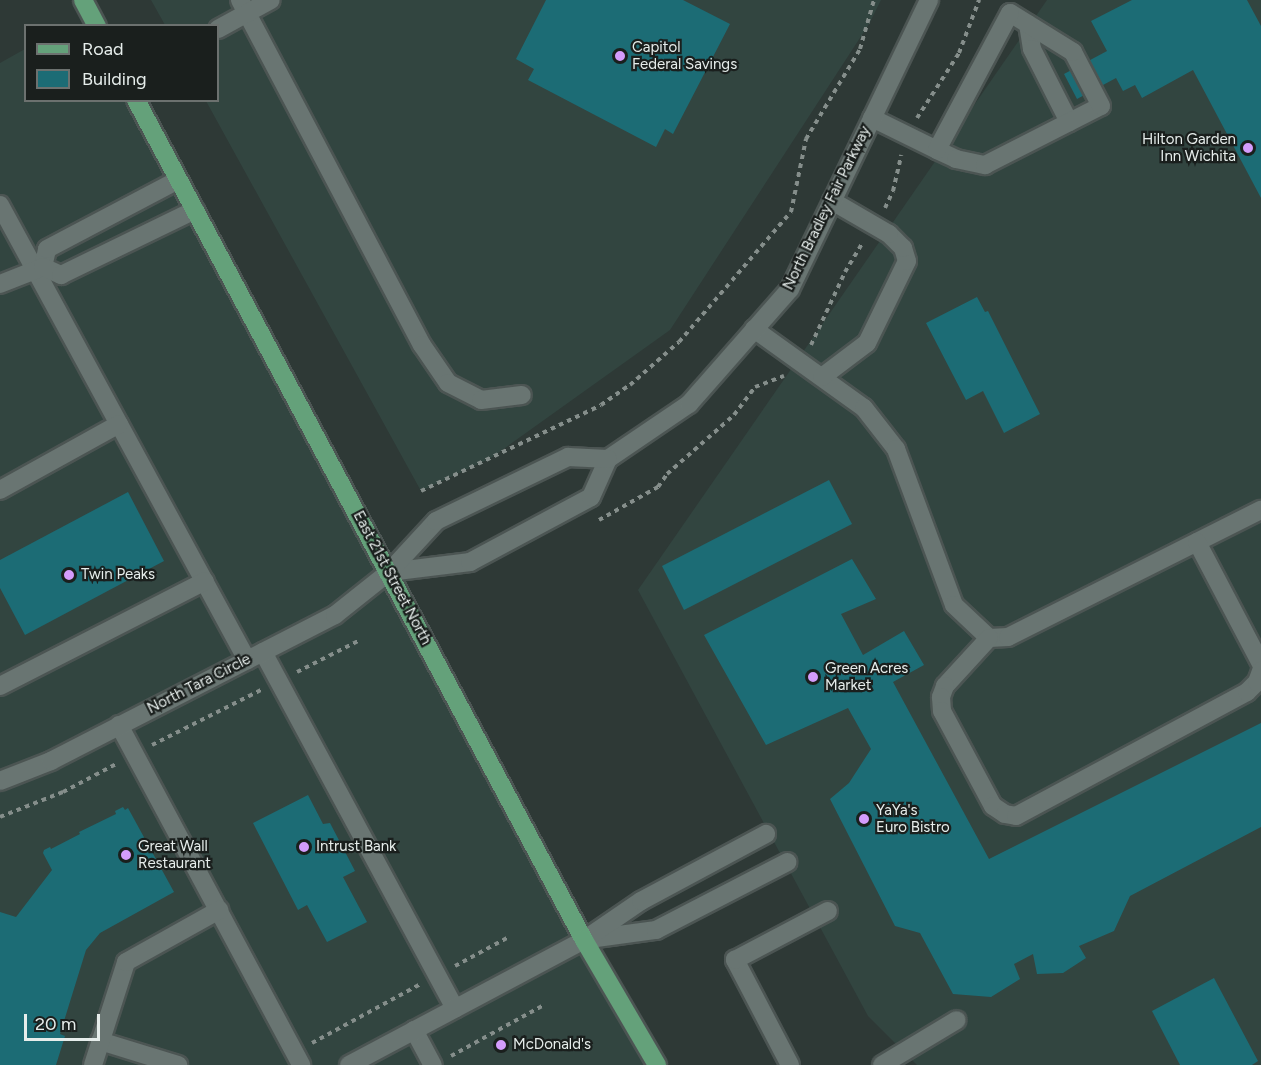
<!DOCTYPE html>
<html>
<head>
<meta charset="utf-8">
<style>
	body { margin:0 }
	#map { position:relative; width:1261px; height:1065px; overflow:hidden; background:#2e3936; font-family:Figtree,sans-serif }
	div>[style] { position:absolute }
	[style*='--x'] { left:calc(var(--x)*1px); top:calc(var(--y)*1px); width:calc(var(--w)*1px); rotate:calc(var(--a)*1deg) }
	.built>* { inset:0; background:#324540 }
	.building>* { inset:0; background:#1c6c75 }
	.path>* { height:4px; margin-top:-2px; transform-origin:0; background:repeating-linear-gradient(90deg,#858e8b 0 4.5px,transparent 0 9px) }
	.roads { filter:drop-shadow(2px 0 #4c5553) drop-shadow(-2px 0 #4c5553) drop-shadow(0 2px #4c5553) drop-shadow(0 -2px #4c5553) }
	.minor>* { height:18px; margin:-9px; padding:0 9px; transform-origin:9px; border-radius:9px; background:#697572 }
	.major>* { height:18px; margin:-9px; padding:0 9px; transform-origin:9px; border-radius:9px; background:#64a17a }
	.dots>* { width:16px; height:16px; translate:-50% -50%; box-sizing:border-box; border:3px solid #1a1f1d; border-radius:50% }
	span { translate:-50% -50%; white-space:nowrap; text-align:center; line-height:1.15; -webkit-text-stroke:4.5px #1a1f1d; paint-order:stroke }
	.poi-label { font-size:15px; color:#e6edeb }
	.left { translate:0 -50%; text-align:left }
	.right { translate:-100% -50%; text-align:right }
	.street-label { font-size:15px; color:#e6edeb }
	.legend { position:absolute; left:24px; top:24px; width:195px; height:78px; box-sizing:border-box; background:#1a1f1d; border:2px solid #6c716f; margin:0; padding:8px 10px; list-style:none; font-size:18px; color:#e6edeb }
	.legend li { display:flex; align-items:center; gap:12px; height:30px }
	.legend b { width:30px; border:2px solid #6c716f }
	.scale { position:absolute; left:24px; top:1014px; width:76px; height:27px; box-sizing:border-box; border:3px solid #e6edeb; border-top:0; padding-left:8px; font-size:18px; line-height:21px; white-space:nowrap; color:#e6edeb; -webkit-text-stroke:4px #1a1f1d; paint-order:stroke }
</style>
</head>
<body>
<div id="map">
	<div class="built">
		<div style="clip-path:polygon(151px 0,881px 0,869px 24px,670px 330px,491px 458px,421px 491px,206px 101px,218px 100px,218px 26px,165px 25px)"></div>
		<div style="clip-path:polygon(1047px 0,1261px 0,1261px 1065px,917px 1065px,868px 1016px,638px 590px)"></div>
		<div style="clip-path:polygon(25px 49px,26px 100px,136px 101px,648px 1065px,0 1065px,0 63px)"></div>
	</div>
	<div class="building">
		<div style="clip-path:polygon(546px 0,683px 0,730px 24px,673px 134px,665px 129px,656px 147px,528px 80px,534px 69px,516px 59px)"></div>
		<div style="clip-path:polygon(1132px 0,1247px 0,1261px 26px,1261px 198px,1193px 70px,1142px 98px,1135px 85px,1123px 91px,1116px 78px,1077px 99px,1064px 74px,1107px 51px,1091px 21px)"></div>
		<div style="clip-path:polygon(977px 297px,985px 312px,988px 311px,1040px 414px,1004px 433px,983px 391px,966px 400px,926px 323px)"></div>
		<div style="clip-path:polygon(829px 480px,852px 524px,684px 610px,662px 566px)"></div>
		<div style="clip-path:polygon(128px 492px,164px 561px,25px 635px,0 588px,0 560px)"></div>
		<div style="clip-path:polygon(852px 559px,876px 599px,841px 614px,863px 655px,904px 631px,924px 665px,893px 682px,989px 859px,1261px 723px,1261px 827px,1130px 896px,1114px 931px,1079px 946px,1086px 958px,1063px 973px,1037px 974px,1033px 954px,1014px 964px,1020px 979px,991px 997px,953px 994px,920px 933px,895px 926px,830px 799px,849px 783px,871px 749px,848px 708px,766px 745px,704px 635px)"></div>
		<div style="clip-path:polygon(308px 795px,323px 824px,330px 823px,355px 871px,343px 877px,367px 922px,327px 942px,307px 905px,298px 910px,253px 823px)"></div>
		<div style="clip-path:polygon(123px 807px,125px 810px,128px 808px,174px 892px,100px 933px,86px 950px,60px 1034px,65px 1036px,56px 1065px,0 1065px,0 912px,16px 917px,52px 870px,43px 853px,44px 850px,50px 847px,51px 849px,80px 834px,79px 832px,116px 814px,115px 811px)"></div>
		<div style="clip-path:polygon(1214px 978px,1258px 1061px,1252px 1065px,1180px 1065px,1152px 1011px)"></div>
	</div>
	<div class="path">
		<div style="--x:917;--y:118;--w:77;--a:-57.1"></div>
		<div style="--x:959;--y:53;--w:57;--a:-69.3"></div>
		<div style="--x:885;--y:208;--w:19;--a:-65"></div>
		<div style="--x:893;--y:191;--w:37;--a:-77"></div>
		<div style="--x:811;--y:345;--w:81;--a:-65"></div>
		<div style="--x:845;--y:272;--w:35;--a:-59"></div>
		<div style="--x:421;--y:491;--w:199;--a:-25.5"></div>
		<div style="--x:601;--y:405;--w:35;--a:-35"></div>
		<div style="--x:630;--y:385;--w:65;--a:-41.3"></div>
		<div style="--x:679;--y:342;--w:172;--a:-49.3"></div>
		<div style="--x:791;--y:212;--w:75;--a:-78.4"></div>
		<div style="--x:806;--y:139;--w:105;--a:-59"></div>
		<div style="--x:860;--y:49;--w:51;--a:-74.1"></div>
		<div style="--x:599;--y:520;--w:68;--a:-29.2"></div>
		<div style="--x:658;--y:487;--w:16;--a:-55"></div>
		<div style="--x:667;--y:474;--w:89;--a:-41.4"></div>
		<div style="--x:734;--y:415;--w:35;--a:-53"></div>
		<div style="--x:755;--y:387;--w:31;--a:-21"></div>
		<div style="--x:297;--y:672;--w:68;--a:-26.9"></div>
		<div style="--x:152;--y:745;--w:122;--a:-26.8"></div>
		<div style="--x:0;--y:817;--w:68;--a:-21.6"></div>
		<div style="--x:63;--y:792;--w:60;--a:-27.8"></div>
		<div style="--x:455;--y:966;--w:59;--a:-28.3"></div>
		<div style="--x:312;--y:1043;--w:122;--a:-28.5"></div>
		<div style="--x:451;--y:1056;--w:104;--a:-28.8"></div>
	</div>
	<div class="roads">
		<div class="minor">
			<div style="--x:240;--y:0;--w:390;--a:62.2"></div>
			<div style="--x:422;--y:345;--w:46;--a:55.6"></div>
			<div style="--x:448;--y:383;--w:37;--a:27"></div>
			<div style="--x:481;--y:400;--w:41;--a:-7"></div>
			<div style="--x:1028;--y:24;--w:25;--a:81"></div>
			<div style="--x:1032;--y:49;--w:82;--a:63.1"></div>
			<div style="--x:218;--y:29;--w:60;--a:-28.7"></div>
			<div style="--x:872;--y:118;--w:72;--a:26.2"></div>
			<div style="--x:937;--y:150;--w:21;--a:25"></div>
			<div style="--x:956;--y:159;--w:30;--a:12"></div>
			<div style="--x:985;--y:165;--w:130;--a:-27"></div>
			<div style="--x:1101;--y:106;--w:61;--a:-117.4"></div>
			<div style="--x:1073;--y:52;--w:74;--a:-148.2"></div>
			<div style="--x:1010;--y:13;--w:155;--a:118.1"></div>
			<div style="--x:0;--y:205;--w:518;--a:61.5"></div>
			<div style="--x:43;--y:267;--w:18;--a:-77"></div>
			<div style="--x:47;--y:249;--w:148;--a:-27.8"></div>
			<div style="--x:0;--y:284;--w:46;--a:-21.6"></div>
			<div style="--x:43;--y:267;--w:20;--a:24"></div>
			<div style="--x:61;--y:275;--w:149;--a:-25.9"></div>
			<div style="--x:754;--y:329;--w:135;--a:35.7"></div>
			<div style="--x:864;--y:408;--w:52;--a:52"></div>
			<div style="--x:896;--y:449;--w:166;--a:69.6"></div>
			<div style="--x:954;--y:605;--w:48;--a:43.3"></div>
			<div style="--x:989;--y:638;--w:19;--a:-3"></div>
			<div style="--x:1008;--y:637;--w:283;--a:-26.7"></div>
			<div style="--x:822;--y:377;--w:56;--a:-37.1"></div>
			<div style="--x:867;--y:343;--w:91;--a:-64"></div>
			<div style="--x:907;--y:261;--w:14;--a:-107"></div>
			<div style="--x:903;--y:248;--w:20;--a:-135"></div>
			<div style="--x:889;--y:234;--w:66;--a:-149.9"></div>
			<div style="--x:0;--y:490;--w:136;--a:-29"></div>
			<div style="--x:1197;--y:542;--w:138;--a:62.3"></div>
			<div style="--x:389;--y:572;--w:82;--a:-7"></div>
			<div style="--x:470;--y:562;--w:137;--a:-28.2"></div>
			<div style="--x:591;--y:497;--w:42;--a:-65.9"></div>
			<div style="--x:608;--y:459;--w:98;--a:-34.2"></div>
			<div style="--x:689;--y:404;--w:153;--a:-48.7"></div>
			<div style="--x:790;--y:289;--w:321;--a:-64.3"></div>
			<div style="--x:989;--y:638;--w:65;--a:132.5"></div>
			<div style="--x:945;--y:686;--w:12;--a:110"></div>
			<div style="--x:941;--y:697;--w:14;--a:86"></div>
			<div style="--x:942;--y:711;--w:108;--a:61.8"></div>
			<div style="--x:993;--y:806;--w:14;--a:34"></div>
			<div style="--x:1005;--y:814;--w:11;--a:10"></div>
			<div style="--x:1016;--y:816;--w:262;--a:-28.2"></div>
			<div style="--x:1247;--y:692;--w:14;--a:-45"></div>
			<div style="--x:1257;--y:682;--w:12;--a:-70"></div>
			<div style="--x:263;--y:652;--w:405;--a:61.7"></div>
			<div style="--x:0;--y:686;--w:230;--a:-27.1"></div>
			<div style="--x:119;--y:725;--w:386;--a:61.8"></div>
			<div style="--x:0;--y:781;--w:55;--a:-21.4"></div>
			<div style="--x:51;--y:761;--w:319;--a:-27.2"></div>
			<div style="--x:335;--y:615;--w:69;--a:-38.5"></div>
			<div style="--x:389;--y:572;--w:69;--a:-47.3"></div>
			<div style="--x:436;--y:521;--w:147;--a:-25.9"></div>
			<div style="--x:568;--y:457;--w:40;--a:2.9"></div>
			<div style="--x:589;--y:939;--w:68;--a:-7.7"></div>
			<div style="--x:656;--y:930;--w:148;--a:-27.3"></div>
			<div style="--x:414;--y:1030;--w:40;--a:62"></div>
			<div style="--x:100;--y:1041;--w:82;--a:17.1"></div>
			<div style="--x:93;--y:1065;--w:108;--a:-72.2"></div>
			<div style="--x:126;--y:962;--w:107;--a:-29.2"></div>
			<div style="--x:349;--y:1065;--w:266;--a:-28"></div>
			<div style="--x:584;--y:940;--w:69;--a:-34.4"></div>
			<div style="--x:641;--y:901;--w:142;--a:-28.2"></div>
			<div style="--x:790;--y:1065;--w:119;--a:-117.6"></div>
			<div style="--x:735;--y:960;--w:105;--a:-27.8"></div>
			<div style="--x:882;--y:1065;--w:87;--a:-31"></div>
		</div>
		<div class="major">
			<div style="--x:83;--y:0;--w:30;--a:62"></div>
			<div style="--x:136;--y:100;--w:952;--a:61.93"></div>
			<div style="--x:584;--y:940;--w:145;--a:59.7"></div>
		</div>
	</div>
	<div class="dots">
		<div style="left:620px;top:56px;background:#d49cfc"></div>
		<div style="left:1248px;top:148px;background:#d49cfc"></div>
		<div style="left:69px;top:575px;background:#d49cfc"></div>
		<div style="left:813px;top:677px;background:#d49cfc"></div>
		<div style="left:864px;top:819px;background:#d49cfc"></div>
		<div style="left:304px;top:847px;background:#d49cfc"></div>
		<div style="left:126px;top:855px;background:#d49cfc"></div>
		<div style="left:501px;top:1045px;background:#d49cfc"></div>
	</div>
	<div class="poi-label">
		<span class="left" style="left:632px;top:56px">Capitol<br>Federal Savings</span>
		<span class="right" style="left:1236px;top:148px">Hilton Garden<br>Inn Wichita</span>
		<span class="left" style="left:81px;top:575px">Twin Peaks</span>
		<span class="left" style="left:825px;top:677px">Green Acres<br>Market</span>
		<span class="left" style="left:876px;top:819px">YaYa's<br>Euro Bistro</span>
		<span class="left" style="left:138px;top:855px">Great Wall<br>Restaurant</span>
		<span class="left" style="left:316px;top:847px">Intrust Bank</span>
		<span class="left" style="left:513px;top:1045px">McDonald's</span>
	</div>
	<div class="street-label">
		<span style="left:827px;top:208px;rotate:-64deg">North Bradley Fair Parkway</span>
		<span style="left:392px;top:578px;rotate:62deg">East 21st Street North</span>
		<span style="left:199px;top:684px;rotate:-27deg">North Tara Circle</span>
	</div>
	<ul class="legend">
	<li><b style="height:8px;background:#64a17a"></b>Road</li>
	<li><b style="height:16px;background:#1c6c75"></b>Building</li>
	</ul>
	<div class="scale">20 m</div>
</div>
</body>
</html>
